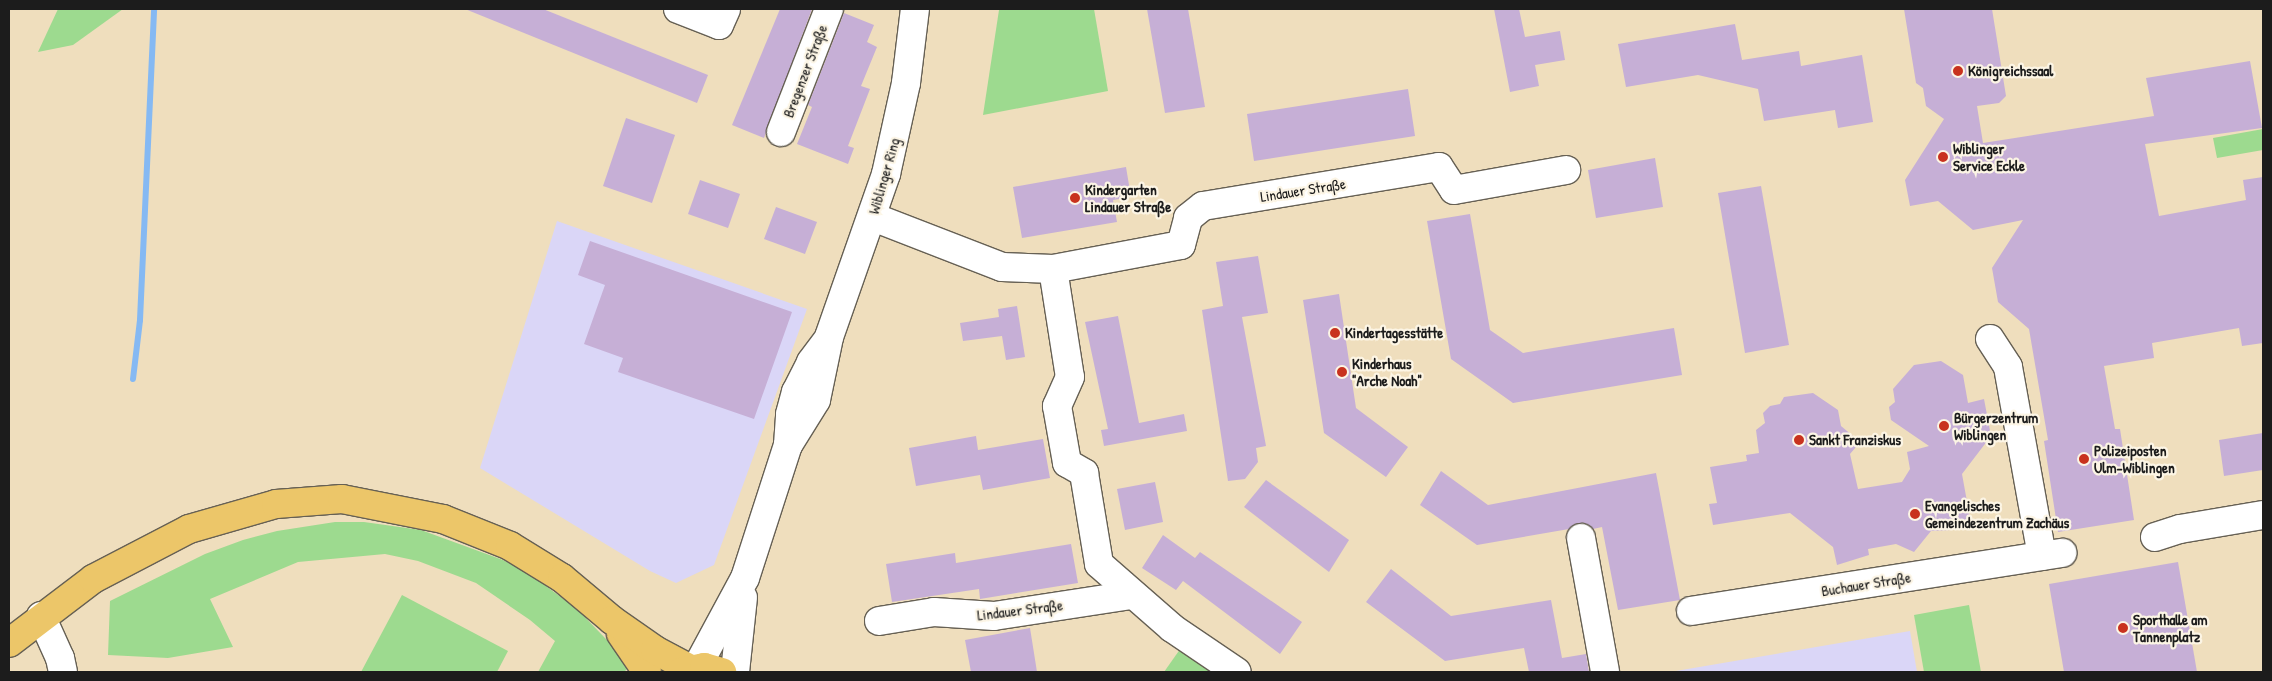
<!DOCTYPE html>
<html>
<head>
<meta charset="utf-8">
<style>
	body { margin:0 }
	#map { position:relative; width:2272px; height:681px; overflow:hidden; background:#efdebd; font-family:"Patrick Hand",sans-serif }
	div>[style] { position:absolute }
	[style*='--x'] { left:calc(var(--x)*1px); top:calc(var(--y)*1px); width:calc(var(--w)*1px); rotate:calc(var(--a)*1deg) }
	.built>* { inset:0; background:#dad6f7 }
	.green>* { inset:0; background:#9dda8f }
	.stream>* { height:6px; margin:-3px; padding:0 3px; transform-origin:3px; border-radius:3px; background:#85b9f3 }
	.building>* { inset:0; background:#c6afd6 }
	.roads { filter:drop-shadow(1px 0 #666054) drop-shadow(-1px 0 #666054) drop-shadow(0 1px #666054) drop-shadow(0 -1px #666054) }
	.minor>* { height:28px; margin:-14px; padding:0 14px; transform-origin:14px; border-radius:14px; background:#fff }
	.major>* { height:28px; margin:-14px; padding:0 14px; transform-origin:14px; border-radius:14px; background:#ecc669 }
	.dots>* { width:14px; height:14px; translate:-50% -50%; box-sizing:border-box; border:2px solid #fcf5e5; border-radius:50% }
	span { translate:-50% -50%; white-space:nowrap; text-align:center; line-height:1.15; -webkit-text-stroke:4.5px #fcf5e5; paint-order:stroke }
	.street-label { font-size:15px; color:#1c1c1c }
	.poi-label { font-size:15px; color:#1c1c1c; font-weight:700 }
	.left { translate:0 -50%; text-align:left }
	.frame { position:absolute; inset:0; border:10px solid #1c1c1c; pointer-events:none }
</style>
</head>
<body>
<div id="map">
	<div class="built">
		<div style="clip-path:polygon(557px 221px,807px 309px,714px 565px,676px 583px,650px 571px,480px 468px)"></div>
		<div style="clip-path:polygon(1910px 631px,1917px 672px,1670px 672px)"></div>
	</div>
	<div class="green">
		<div style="clip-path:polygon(58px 9px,123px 9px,73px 45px,38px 52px)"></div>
		<div style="clip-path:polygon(1094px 9px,1108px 91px,983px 115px,999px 10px)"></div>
		<div style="clip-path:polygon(2263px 129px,2263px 150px,2217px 158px,2213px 138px)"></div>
		<div style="clip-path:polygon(335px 522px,364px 522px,421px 530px,503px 560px,531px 575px,577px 609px,631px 665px,624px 672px,538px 672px,555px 641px,530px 620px,476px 583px,418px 561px,385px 554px,298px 562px,210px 599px,233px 647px,168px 658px,108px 655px,110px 601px,205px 554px,243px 540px,277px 531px)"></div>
		<div style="clip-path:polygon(402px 595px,508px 651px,497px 672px,361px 672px)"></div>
		<div style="clip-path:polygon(1969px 605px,1981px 672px,1924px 672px,1914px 615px)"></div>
		<div style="clip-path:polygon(1183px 645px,1222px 672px,1164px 672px)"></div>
	</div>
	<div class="stream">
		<div style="--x:133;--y:379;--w:59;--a:-83.2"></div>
		<div style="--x:140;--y:320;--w:311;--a:-87.4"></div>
	</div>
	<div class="building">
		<div style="clip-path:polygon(465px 9px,543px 9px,708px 75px,697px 103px)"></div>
		<div style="clip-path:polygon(780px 9px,812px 9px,764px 138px,732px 125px)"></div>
		<div style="clip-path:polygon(1147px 9px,1188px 9px,1205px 107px,1165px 113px)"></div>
		<div style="clip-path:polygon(1494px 9px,1519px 9px,1525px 37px,1560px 31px,1565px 60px,1535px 65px,1539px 86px,1510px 92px)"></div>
		<div style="clip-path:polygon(1904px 9px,1992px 9px,2006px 96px,1999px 103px,1977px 106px,1983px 143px,2154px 116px,2146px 78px,2250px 61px,2262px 128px,2145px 144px,2159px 216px,2246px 200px,2243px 180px,2263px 177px,2263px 343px,2242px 346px,2239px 328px,2152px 343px,2154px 358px,2104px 366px,2115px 429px,2120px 429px,2134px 520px,2058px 532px,2044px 441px,2048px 440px,2029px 329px,1998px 302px,1992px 268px,2023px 220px,1973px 230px,1938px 201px,1910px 206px,1905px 180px,1944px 119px,1926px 106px,1923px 88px,1916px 83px)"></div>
		<div style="clip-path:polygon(844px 13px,874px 25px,867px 42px,877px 47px,861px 86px,870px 89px,848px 146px,854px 148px,848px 164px,797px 144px,812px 107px,808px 105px)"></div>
		<div style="clip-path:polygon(1735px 24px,1742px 60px,1799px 51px,1801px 66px,1862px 55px,1873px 122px,1838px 128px,1835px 110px,1764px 121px,1758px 89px,1698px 75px,1626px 87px,1618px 44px)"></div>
		<div style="clip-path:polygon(1408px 89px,1415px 136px,1254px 161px,1247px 114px)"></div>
		<div style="clip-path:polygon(626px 118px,675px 135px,652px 203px,603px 186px)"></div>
		<div style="clip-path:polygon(1655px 158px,1663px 207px,1596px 218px,1588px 170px)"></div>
		<div style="clip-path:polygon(1126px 167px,1131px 197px,1113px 200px,1117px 222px,1022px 238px,1013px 187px)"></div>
		<div style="clip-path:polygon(700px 180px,740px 194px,728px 228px,688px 214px)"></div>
		<div style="clip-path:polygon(1761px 186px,1789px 345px,1745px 353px,1718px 193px)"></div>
		<div style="clip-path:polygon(776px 207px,817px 222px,805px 254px,764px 239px)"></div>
		<div style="clip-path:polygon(1470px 214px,1490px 330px,1523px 353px,1674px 328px,1682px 375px,1513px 403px,1451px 359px,1427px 221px)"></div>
		<div style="clip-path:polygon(590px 241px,792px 312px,754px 419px,618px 372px,623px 358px,584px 344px,605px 285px,578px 275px)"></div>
		<div style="clip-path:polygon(1258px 256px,1268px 313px,1242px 317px,1266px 446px,1256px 448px,1258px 462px,1245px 479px,1228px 481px,1202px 310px,1223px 306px,1216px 262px)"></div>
		<div style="clip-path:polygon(1339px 294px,1356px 408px,1408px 447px,1386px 477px,1324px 433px,1303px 300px)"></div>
		<div style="clip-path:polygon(1017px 306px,1025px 357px,1006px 360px,1002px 336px,963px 341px,960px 323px,999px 317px,998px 309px)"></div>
		<div style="clip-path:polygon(1118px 316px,1139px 423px,1184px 414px,1187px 431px,1104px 446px,1101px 430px,1108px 429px,1085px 322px)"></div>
		<div style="clip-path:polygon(1941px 361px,1963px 375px,1968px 403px,1984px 399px,1991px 436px,1962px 474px,1972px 529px,1931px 531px,1914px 552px,1896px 544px,1868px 549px,1869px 555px,1837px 565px,1833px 547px,1790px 513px,1713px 525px,1709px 504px,1717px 503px,1710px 467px,1747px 461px,1746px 455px,1759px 453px,1756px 430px,1765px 423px,1763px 413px,1770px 406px,1780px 404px,1784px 397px,1813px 393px,1838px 410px,1841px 426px,1853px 436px,1856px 447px,1850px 454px,1858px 489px,1902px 482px,1910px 469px,1907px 452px,1929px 446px,1891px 420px,1889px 407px,1895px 402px,1893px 389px,1914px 365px)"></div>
		<div style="clip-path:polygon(2263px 433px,2263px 470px,2224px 476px,2219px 440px)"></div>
		<div style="clip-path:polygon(976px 436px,978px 450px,1043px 439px,1050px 478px,983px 490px,980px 475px,916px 486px,909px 448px)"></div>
		<div style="clip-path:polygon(1441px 471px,1488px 505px,1656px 473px,1680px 600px,1618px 610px,1602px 527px,1593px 529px,1579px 523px,1569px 529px,1477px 545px,1420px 505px)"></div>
		<div style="clip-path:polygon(1266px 480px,1349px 540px,1329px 572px,1244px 507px)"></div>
		<div style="clip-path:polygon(1155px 482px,1163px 522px,1125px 530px,1117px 489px)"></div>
		<div style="clip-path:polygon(1163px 535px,1195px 558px,1200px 552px,1302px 622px,1280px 654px,1183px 581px,1176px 590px,1142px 568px)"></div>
		<div style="clip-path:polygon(1071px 544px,1078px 583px,980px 599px,979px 589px,892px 602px,886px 564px,955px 553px,956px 563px)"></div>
		<div style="clip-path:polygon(2178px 562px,2197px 672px,2064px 672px,2049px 584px)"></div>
		<div style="clip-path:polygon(1391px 569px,1451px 616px,1551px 600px,1562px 658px,1586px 654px,1589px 672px,1529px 672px,1524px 648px,1445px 661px,1366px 602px)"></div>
		<div style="clip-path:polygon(1030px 628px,1037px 672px,971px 672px,965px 640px)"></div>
	</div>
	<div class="roads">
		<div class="minor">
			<div style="--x:678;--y:9;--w:44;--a:21.3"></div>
			<div style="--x:719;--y:25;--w:17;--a:-66"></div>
			<div style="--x:781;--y:132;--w:132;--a:-68.7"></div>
			<div style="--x:873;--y:217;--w:138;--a:21.2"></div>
			<div style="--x:1002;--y:267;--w:51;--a:2.2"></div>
			<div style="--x:1053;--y:269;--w:130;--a:-10.6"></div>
			<div style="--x:1181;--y:245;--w:28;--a:-75"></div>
			<div style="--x:1188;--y:218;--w:19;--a:-39"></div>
			<div style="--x:1203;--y:206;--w:239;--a:-9.4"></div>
			<div style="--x:1439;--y:167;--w:27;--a:57"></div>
			<div style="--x:1454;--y:190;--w:114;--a:-10.1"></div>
			<div style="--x:1053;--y:269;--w:109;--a:81.1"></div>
			<div style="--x:1070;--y:377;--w:32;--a:114"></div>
			<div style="--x:1057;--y:406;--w:58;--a:80"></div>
			<div style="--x:1067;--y:463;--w:20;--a:30"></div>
			<div style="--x:1084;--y:473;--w:92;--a:80.6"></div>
			<div style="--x:1099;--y:564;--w:97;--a:41.2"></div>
			<div style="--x:1172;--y:628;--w:78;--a:34.1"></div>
			<div style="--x:1990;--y:339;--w:33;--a:57"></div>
			<div style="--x:2008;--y:367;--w:192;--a:79.8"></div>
			<div style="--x:788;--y:445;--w:53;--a:-58.1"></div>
			<div style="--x:816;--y:400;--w:64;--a:-78.3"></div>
			<div style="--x:829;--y:337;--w:173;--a:-70.7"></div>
			<div style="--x:886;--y:174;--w:93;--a:-77.6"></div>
			<div style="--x:906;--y:83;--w:75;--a:-83.1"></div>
			<div style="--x:2155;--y:537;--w:26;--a:-18"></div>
			<div style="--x:2180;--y:529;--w:84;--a:-9.6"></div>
			<div style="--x:1581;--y:538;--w:136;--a:79.8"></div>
			<div style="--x:1691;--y:611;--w:376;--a:-8.9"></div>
			<div style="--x:41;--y:616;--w:46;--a:65.7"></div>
			<div style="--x:60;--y:658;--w:14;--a:78"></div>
			<div style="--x:879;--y:621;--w:56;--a:-9.3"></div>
			<div style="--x:934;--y:612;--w:60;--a:3.8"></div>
			<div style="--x:994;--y:616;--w:139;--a:-8.7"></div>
			<div style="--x:697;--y:667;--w:101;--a:-61.7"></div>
			<div style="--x:745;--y:578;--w:140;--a:-72.1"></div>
			<div style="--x:788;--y:445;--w:31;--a:-86"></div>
			<div style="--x:790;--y:414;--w:23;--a:-75"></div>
			<div style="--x:796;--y:392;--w:34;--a:-63"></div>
			<div style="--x:811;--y:362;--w:25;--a:-53"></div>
			<div style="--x:735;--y:672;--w:75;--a:-83.9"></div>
		</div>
		<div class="major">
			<div style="--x:621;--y:634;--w:46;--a:55.6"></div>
			<div style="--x:9;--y:643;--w:106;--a:-37.3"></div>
			<div style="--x:93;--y:579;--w:108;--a:-27.5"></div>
			<div style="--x:189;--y:529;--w:91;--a:-16"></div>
			<div style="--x:276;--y:504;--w:66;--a:-4.3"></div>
			<div style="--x:342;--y:499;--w:103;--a:11.2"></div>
			<div style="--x:443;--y:519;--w:72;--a:21.9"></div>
			<div style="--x:510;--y:546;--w:61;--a:31.6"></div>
			<div style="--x:562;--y:578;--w:65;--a:40"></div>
			<div style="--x:612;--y:620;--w:52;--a:34.9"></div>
			<div style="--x:655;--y:650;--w:40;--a:28"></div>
			<div style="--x:681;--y:672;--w:24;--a:-12"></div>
			<div style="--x:704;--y:667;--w:19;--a:16"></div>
		</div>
	</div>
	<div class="dots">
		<div style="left:1958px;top:71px;background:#c8321e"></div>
		<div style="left:1943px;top:157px;background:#c8321e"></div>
		<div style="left:1075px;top:198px;background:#c8321e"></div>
		<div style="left:1335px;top:333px;background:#c8321e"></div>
		<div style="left:1342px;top:372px;background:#c8321e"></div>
		<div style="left:1944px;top:426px;background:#c8321e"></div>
		<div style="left:1799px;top:440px;background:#c8321e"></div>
		<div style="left:2084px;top:459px;background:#c8321e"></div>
		<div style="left:1915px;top:514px;background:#c8321e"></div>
		<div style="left:2123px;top:628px;background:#c8321e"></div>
	</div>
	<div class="street-label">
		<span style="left:805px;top:71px;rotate:-69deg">Bregenzer Straße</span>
		<span style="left:884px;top:176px;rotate:-74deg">Wiblinger Ring</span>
		<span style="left:1303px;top:190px;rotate:-9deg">Lindauer Straße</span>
		<span style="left:1866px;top:584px;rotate:-9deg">Buchauer Straße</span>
		<span style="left:1020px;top:610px;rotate:-7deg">Lindauer Straße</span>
	</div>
	<div class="poi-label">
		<span class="left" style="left:1968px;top:71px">Königreichssaal</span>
		<span class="left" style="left:1953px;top:157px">Wiblinger<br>Service Eckle</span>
		<span class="left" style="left:1085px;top:198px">Kindergarten<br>Lindauer Straße</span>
		<span class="left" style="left:1345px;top:333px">Kindertagesstätte</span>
		<span class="left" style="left:1352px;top:372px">Kinderhaus<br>"Arche Noah"</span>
		<span class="left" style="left:1954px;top:426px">Bürgerzentrum<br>Wiblingen</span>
		<span class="left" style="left:1809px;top:440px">Sankt Franziskus</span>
		<span class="left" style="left:2094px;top:459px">Polizeiposten<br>Ulm-Wiblingen</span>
		<span class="left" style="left:1925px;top:514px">Evangelisches<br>Gemeindezentrum Zachäus</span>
		<span class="left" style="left:2133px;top:628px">Sporthalle am<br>Tannenplatz</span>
	</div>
	<div class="frame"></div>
</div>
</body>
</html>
